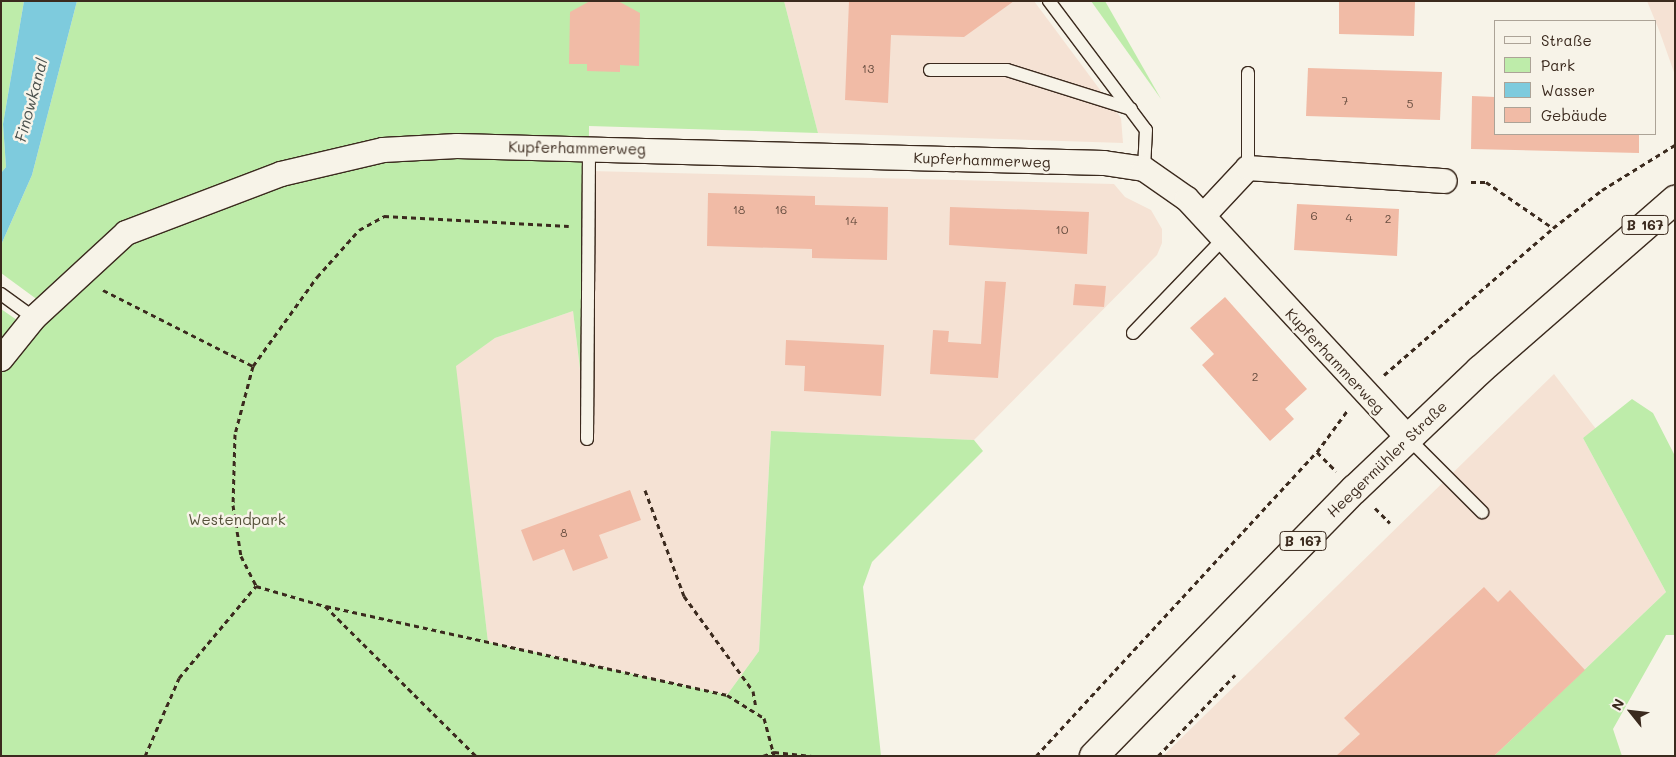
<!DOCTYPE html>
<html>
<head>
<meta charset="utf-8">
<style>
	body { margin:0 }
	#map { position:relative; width:1676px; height:757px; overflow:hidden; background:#f7f3e8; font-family:Mali,sans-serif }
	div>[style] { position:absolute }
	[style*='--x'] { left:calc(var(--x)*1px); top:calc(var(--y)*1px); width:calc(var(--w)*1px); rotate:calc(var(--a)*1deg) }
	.built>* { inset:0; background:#f5e2d4 }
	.green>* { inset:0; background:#beecaa }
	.water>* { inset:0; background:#7ecbdd }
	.building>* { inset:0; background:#f1bba6 }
	.path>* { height:3px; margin-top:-1.5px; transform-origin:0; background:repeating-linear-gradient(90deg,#3b2a1e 0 5px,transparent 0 9px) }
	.roads { filter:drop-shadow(1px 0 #3b2a1e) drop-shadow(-1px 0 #3b2a1e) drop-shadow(0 1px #3b2a1e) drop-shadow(0 -1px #3b2a1e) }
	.lane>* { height:12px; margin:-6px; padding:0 6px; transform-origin:6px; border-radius:6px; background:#f7f3e8 }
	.street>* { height:24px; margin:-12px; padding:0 12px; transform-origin:12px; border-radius:12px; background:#f7f3e8 }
	.primary>* { height:28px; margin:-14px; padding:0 14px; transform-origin:14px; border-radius:14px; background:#f7f3e8 }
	span { translate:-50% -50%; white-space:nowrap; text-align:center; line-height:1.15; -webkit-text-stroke:5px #f7f3e8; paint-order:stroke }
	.number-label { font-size:12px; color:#684e40 }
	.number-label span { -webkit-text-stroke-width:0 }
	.shield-label span { padding:1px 4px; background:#f7f3e8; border:1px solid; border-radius:4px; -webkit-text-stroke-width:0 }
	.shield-label { font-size:14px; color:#3b2a1e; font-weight:700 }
	.street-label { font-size:15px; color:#3b2a1e }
	.park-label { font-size:15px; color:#55513a }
	.water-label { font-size:16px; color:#4c524e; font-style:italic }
	.frame { position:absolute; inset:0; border:2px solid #3b2a1e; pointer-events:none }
	.legend { position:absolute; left:1494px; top:20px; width:162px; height:115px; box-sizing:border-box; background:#f7f3e8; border:1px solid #aca397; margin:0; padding:6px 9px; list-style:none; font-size:15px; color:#3b2a1e }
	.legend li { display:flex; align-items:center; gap:10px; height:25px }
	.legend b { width:25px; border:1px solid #aca397 }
	.north { position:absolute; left:1606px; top:687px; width:50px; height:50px; -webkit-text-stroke:4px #f7f3e8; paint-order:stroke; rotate:299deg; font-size:14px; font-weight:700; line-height:20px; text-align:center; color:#3b2a1e }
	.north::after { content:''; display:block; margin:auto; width:18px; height:22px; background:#3b2a1e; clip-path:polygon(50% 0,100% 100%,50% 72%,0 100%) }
</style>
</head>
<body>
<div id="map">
	<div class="built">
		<div style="clip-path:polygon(784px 1px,1034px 1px,1121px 118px,1123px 143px,818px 133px)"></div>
		<div style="clip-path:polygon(1647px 1px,1675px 1px,1675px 75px,1659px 30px)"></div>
		<div style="clip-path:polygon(590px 171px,1114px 184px,1125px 197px,1151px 210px,1162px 229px,1162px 243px,1157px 255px,974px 440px,771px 431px,759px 651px,727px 695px,488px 642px,455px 366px,495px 338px,573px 311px,586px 421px)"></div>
		<div style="clip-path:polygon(1554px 374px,1596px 429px,1583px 438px,1666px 592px,1494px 756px,1163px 756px)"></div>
	</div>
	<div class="green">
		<div style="clip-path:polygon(1px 1px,24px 1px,3px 124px,6px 167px,1px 173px)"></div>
		<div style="clip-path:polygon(77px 1px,784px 1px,818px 133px,589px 126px,587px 427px,573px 311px,495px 338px,456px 366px,488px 642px,727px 695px,759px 651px,771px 431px,974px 440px,983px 451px,872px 562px,863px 587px,881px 756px,1px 756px,1px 309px,27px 327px,46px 306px,1px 273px,1px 245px,32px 175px)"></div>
		<div style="clip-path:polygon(1091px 1px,1105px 1px,1161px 99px)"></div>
		<div style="clip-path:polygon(1632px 399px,1653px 413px,1674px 454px,1675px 635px,1666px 635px,1613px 729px,1622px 756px,1494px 756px,1666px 592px,1583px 438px)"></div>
	</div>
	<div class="water">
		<div style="clip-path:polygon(24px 1px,77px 1px,32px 175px,1px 245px,1px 173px,6px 167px,3px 124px)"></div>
	</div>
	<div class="building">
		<div style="clip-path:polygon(590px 1px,618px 1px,640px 13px,639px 66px,620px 65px,620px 72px,587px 71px,587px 64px,569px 64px,570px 12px)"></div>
		<div style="clip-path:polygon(849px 1px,1014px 1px,964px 37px,891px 35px,888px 103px,845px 100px)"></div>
		<div style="clip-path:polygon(1339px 1px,1415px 2px,1414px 36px,1339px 34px)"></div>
		<div style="clip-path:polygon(1308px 68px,1442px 72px,1440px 120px,1306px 116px)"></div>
		<div style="clip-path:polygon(1472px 96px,1495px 97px,1495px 134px,1639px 134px,1639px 153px,1471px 149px)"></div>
		<div style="clip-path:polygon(708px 193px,815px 196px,815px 205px,888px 207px,887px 260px,812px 258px,812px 249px,707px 246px)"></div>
		<div style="clip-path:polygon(1297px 204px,1399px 209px,1397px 256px,1294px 250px)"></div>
		<div style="clip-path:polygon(950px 207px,1089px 212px,1087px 254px,949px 245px)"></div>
		<div style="clip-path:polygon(985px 281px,1006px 282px,998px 378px,930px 374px,933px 330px,949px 331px,948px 342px,981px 344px)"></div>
		<div style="clip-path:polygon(1075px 284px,1106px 286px,1104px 307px,1073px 305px)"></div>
		<div style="clip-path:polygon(1225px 297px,1307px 389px,1285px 409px,1294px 419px,1270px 441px,1202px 365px,1214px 354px,1190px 328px)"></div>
		<div style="clip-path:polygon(786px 340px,884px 345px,881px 396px,804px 391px,805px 366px,785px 365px)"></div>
		<div style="clip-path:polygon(630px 490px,641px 520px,599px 535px,608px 558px,573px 571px,564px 549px,533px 561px,521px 530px)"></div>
		<div style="clip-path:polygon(1484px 587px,1498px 602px,1510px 590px,1585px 670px,1494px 756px,1336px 756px,1360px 734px,1344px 718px)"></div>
	</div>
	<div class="path">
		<div style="--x:1471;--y:182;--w:15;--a:0"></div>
		<div style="--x:1486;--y:182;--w:81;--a:34.5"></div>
		<div style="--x:103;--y:290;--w:168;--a:26.9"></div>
		<div style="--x:253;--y:366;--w:70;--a:104.8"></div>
		<div style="--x:235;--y:434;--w:71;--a:91.6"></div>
		<div style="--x:233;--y:505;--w:52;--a:81.1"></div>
		<div style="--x:241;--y:556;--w:34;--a:63"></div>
		<div style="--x:256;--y:586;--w:72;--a:16.2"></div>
		<div style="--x:325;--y:606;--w:213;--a:44.8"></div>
		<div style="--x:253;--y:366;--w:110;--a:-54.3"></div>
		<div style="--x:317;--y:277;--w:63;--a:-48.2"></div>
		<div style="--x:359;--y:230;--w:29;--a:-29"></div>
		<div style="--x:384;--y:216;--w:185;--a:3.1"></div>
		<div style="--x:1384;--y:375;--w:224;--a:-41"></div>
		<div style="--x:1553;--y:228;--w:62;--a:-37.8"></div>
		<div style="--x:1602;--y:190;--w:86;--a:-31.7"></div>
		<div style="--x:1317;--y:452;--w:27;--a:45"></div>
		<div style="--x:645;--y:490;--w:113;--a:69.8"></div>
		<div style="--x:684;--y:596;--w:117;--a:54"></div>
		<div style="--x:753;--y:691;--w:17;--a:80"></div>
		<div style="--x:1375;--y:508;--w:21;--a:45"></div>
		<div style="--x:326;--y:606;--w:411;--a:12.5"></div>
		<div style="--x:727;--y:695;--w:44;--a:31.9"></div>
		<div style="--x:764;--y:718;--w:39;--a:75"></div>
		<div style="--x:145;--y:756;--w:85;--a:-66.4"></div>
		<div style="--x:179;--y:678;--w:120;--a:-50.1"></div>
		<div style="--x:763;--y:756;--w:12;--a:-20"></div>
		<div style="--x:774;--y:752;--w:38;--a:6"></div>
		<div style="--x:1036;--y:756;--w:414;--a:-47.3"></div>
		<div style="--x:1317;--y:452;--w:51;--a:-53.8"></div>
		<div style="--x:1158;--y:756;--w:112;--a:-46.5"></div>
	</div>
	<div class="roads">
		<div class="lane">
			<div style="--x:1049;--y:1;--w:161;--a:53.1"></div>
			<div style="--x:1146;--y:130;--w:39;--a:93"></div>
			<div style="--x:930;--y:70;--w:77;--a:0"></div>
			<div style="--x:1007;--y:70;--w:130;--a:17.5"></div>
			<div style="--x:1248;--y:168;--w:95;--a:-90"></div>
			<div style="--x:1;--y:294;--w:41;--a:36"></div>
			<div style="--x:1133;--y:333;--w:132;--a:-46.2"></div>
			<div style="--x:1408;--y:438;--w:105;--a:45"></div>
			<div style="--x:587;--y:439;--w:291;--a:-89.6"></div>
		</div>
		<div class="street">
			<div style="--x:1204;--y:215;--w:64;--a:-46.9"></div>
			<div style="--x:1248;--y:168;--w:197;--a:3.8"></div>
			<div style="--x:1;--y:359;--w:53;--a:-51.2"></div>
			<div style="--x:34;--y:318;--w:125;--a:-42.7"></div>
			<div style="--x:126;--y:233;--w:166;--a:-20.8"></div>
			<div style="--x:281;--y:174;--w:105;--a:-13.2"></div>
			<div style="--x:383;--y:150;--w:74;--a:-3.1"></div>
			<div style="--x:457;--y:146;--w:647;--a:1.51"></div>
			<div style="--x:1104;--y:163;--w:40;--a:8.5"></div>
			<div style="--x:1144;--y:169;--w:52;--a:34.9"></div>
			<div style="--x:1187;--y:199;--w:326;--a:47.2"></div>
		</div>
		<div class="primary">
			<div style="--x:1094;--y:756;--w:373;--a:-45.7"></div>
			<div style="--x:1355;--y:489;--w:173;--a:-43.6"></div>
			<div style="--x:1480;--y:370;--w:259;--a:-41.1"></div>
		</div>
	</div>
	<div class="number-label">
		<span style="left:868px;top:69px">13</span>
		<span style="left:1345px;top:101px">7</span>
		<span style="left:1410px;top:104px">5</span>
		<span style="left:739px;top:210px">18</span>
		<span style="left:781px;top:210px">16</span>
		<span style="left:1314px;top:216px">6</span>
		<span style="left:1349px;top:218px">4</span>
		<span style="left:1388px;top:219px">2</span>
		<span style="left:851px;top:221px">14</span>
		<span style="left:1062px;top:230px">10</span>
		<span style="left:1255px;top:377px">2</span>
		<span style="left:564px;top:533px">8</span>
	</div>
	<div class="shield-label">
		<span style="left:1645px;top:225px">B 167</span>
		<span style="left:1303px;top:541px">B 167</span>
	</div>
	<div class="street-label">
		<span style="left:577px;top:148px;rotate:1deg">Kupferhammerweg</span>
		<span style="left:982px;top:160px;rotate:2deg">Kupferhammerweg</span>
		<span style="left:1335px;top:361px;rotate:47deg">Kupferhammerweg</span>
		<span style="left:1387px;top:459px;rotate:-44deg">Heegermühler Straße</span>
	</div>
	<div class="park-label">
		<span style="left:237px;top:520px">Westendpark</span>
	</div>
	<div class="water-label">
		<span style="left:31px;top:100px;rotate:-75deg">Finowkanal</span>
	</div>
	<div class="frame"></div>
	<ul class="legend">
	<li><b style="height:6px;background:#f7f3e8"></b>Straße</li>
	<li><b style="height:14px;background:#beecaa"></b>Park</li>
	<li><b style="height:14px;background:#7ecbdd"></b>Wasser</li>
	<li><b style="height:14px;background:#f1bba6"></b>Gebäude</li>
	</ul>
	<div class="north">N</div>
</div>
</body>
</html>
